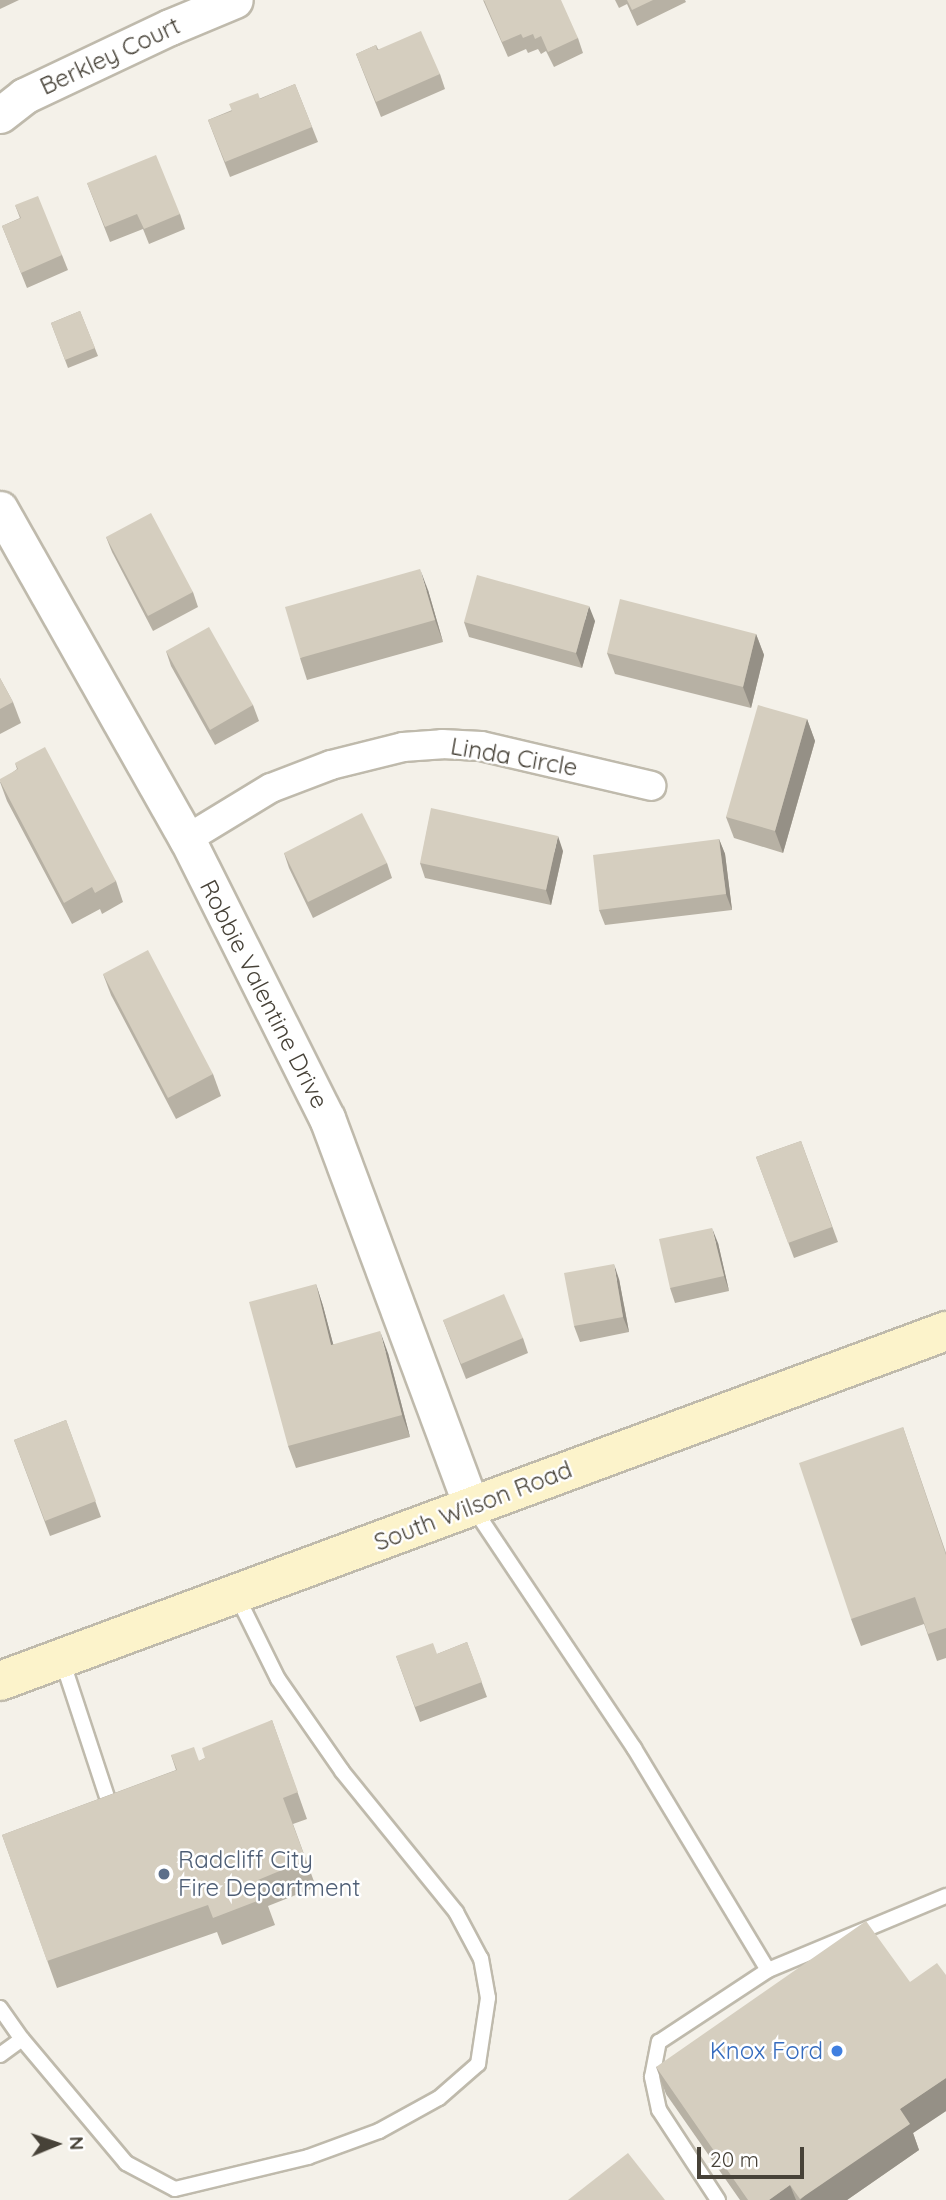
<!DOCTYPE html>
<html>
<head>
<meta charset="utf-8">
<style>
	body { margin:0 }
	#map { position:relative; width:946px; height:2200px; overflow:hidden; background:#f4f1e9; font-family:Quicksand,sans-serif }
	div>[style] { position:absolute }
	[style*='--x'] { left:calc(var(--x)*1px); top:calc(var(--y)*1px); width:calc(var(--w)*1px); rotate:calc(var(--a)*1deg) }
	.roads { filter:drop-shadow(2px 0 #bfbaac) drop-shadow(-2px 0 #bfbaac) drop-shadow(0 2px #bfbaac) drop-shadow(0 -2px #bfbaac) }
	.service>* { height:14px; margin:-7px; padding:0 7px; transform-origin:7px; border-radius:7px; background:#fff }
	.minor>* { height:28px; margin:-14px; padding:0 14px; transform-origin:14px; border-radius:14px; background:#fff }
	.tertiary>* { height:35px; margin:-17.5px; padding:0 17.5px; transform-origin:17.5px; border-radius:17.5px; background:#fff }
	.secondary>* { height:38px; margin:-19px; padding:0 19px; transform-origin:19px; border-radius:19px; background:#fcf3cb }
	.wall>* { inset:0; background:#b7b1a4 }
	.shaded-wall>* { inset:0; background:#959086 }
	.building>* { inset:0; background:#d5cebf }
	.dots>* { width:19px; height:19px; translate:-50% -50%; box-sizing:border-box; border:4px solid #fff; border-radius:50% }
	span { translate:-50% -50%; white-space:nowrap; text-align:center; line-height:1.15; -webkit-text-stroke:5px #fff; paint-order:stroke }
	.street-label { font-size:24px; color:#474238 }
	.service-label { font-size:24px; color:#4e5e75 }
	.left { translate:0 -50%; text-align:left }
	.shop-label { font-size:24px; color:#366cbe }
	.right { translate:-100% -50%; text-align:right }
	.north { position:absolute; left:21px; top:2109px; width:70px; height:70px; -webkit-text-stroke:5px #fff; paint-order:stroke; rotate:88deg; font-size:19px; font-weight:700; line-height:28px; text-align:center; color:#474238 }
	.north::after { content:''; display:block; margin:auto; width:24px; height:32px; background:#474238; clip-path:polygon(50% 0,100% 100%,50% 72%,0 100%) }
	.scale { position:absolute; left:697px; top:2147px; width:107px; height:32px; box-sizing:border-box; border:4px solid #474238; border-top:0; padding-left:9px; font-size:21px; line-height:24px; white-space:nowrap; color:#474238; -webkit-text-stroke:5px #fff; paint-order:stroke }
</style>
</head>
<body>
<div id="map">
	<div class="roads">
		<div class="service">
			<div style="--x:474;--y:1509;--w:288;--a:56.2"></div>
			<div style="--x:634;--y:1748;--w:259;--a:58.9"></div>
			<div style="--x:768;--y:1970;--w:193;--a:-22.6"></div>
			<div style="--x:62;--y:1660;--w:151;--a:71.8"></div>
			<div style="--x:0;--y:2008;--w:38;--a:55"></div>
			<div style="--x:22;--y:2039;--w:162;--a:50"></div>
			<div style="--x:126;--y:2163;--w:55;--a:28"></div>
			<div style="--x:175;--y:2189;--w:137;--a:-13.5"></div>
			<div style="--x:308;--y:2157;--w:76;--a:-20.1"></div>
			<div style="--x:379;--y:2131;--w:68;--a:-28.8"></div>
			<div style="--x:439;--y:2098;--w:52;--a:-41.1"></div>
			<div style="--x:478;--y:2064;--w:67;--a:-81.4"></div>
			<div style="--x:488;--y:1998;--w:40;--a:-100"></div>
			<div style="--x:481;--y:1959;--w:53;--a:-118"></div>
			<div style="--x:456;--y:1912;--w:181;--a:-129"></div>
			<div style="--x:342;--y:1771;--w:112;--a:-124.8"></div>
			<div style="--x:278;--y:1679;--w:93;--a:-116.3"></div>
			<div style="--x:0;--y:2055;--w:27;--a:-36"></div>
			<div style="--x:718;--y:2200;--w:108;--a:-123.2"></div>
			<div style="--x:659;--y:2110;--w:34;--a:-102"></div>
			<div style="--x:652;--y:2077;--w:36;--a:-79"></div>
			<div style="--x:659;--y:2042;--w:131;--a:-33.4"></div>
		</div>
		<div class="minor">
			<div style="--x:187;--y:839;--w:98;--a:-31.3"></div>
			<div style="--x:271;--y:788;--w:64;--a:-21"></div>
			<div style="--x:331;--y:765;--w:74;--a:-14"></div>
			<div style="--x:403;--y:747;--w:39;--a:-4"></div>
			<div style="--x:442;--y:744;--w:39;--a:3"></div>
			<div style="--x:481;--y:746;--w:175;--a:13.2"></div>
		</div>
		<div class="tertiary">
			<div style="--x:0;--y:115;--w:31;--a:-38"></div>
			<div style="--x:24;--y:96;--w:161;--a:-25.3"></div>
			<div style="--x:170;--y:27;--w:70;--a:-22.6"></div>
			<div style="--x:0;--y:509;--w:379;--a:60.5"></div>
			<div style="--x:187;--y:839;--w:312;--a:63.4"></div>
			<div style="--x:327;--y:1118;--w:413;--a:69.6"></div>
		</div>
		<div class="secondary">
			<div style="--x:0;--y:1681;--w:1009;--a:-20.3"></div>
		</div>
	</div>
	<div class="wall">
		<div style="clip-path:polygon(0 0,19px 0,0 9px)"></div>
		<div style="clip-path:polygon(483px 0,578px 38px,583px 53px,554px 67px,546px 51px,541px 54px,538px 49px,528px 53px,526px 49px,508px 57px)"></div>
		<div style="clip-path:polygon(615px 0,685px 0,686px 2px,637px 26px,627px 4px,619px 8px)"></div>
		<div style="clip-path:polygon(376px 45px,378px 49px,440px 74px,445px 89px,381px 117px,356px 54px)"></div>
		<div style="clip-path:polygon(295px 84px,318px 142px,230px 177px,208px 120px)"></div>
		<div style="clip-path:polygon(87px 183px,180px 214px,185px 229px,149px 244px,143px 229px,110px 242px)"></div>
		<div style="clip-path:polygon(15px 205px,62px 255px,68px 270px,27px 288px,2px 226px,20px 218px)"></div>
		<div style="clip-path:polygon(80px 311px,98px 356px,68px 368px,51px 323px)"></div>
		<div style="clip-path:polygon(106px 537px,193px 592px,198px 607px,153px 631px,112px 552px)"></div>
		<div style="clip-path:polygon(428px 590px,443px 642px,307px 680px,300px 658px)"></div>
		<div style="clip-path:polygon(595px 621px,582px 668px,469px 637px,464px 622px)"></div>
		<div style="clip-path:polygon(756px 634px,764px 655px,751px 708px,615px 674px,607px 653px)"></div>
		<div style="clip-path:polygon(166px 651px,253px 705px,259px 721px,215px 745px,171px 666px)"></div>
		<div style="clip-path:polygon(0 678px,13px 702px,21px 723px,0 734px)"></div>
		<div style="clip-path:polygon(807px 719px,815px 741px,783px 853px,734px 838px,726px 817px)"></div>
		<div style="clip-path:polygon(15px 763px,116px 881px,123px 902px,102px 914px,100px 909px,72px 924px,7px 801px,0 782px,17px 769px)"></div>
		<div style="clip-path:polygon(719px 839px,725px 854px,732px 910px,605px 925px,599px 910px)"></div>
		<div style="clip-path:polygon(563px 851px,551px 905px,425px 878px,420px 863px)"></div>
		<div style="clip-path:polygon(284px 853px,387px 863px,392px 878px,313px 918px,289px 868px)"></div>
		<div style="clip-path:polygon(103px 974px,213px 1074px,221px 1096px,176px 1119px,111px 995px)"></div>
		<div style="clip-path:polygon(801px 1141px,838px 1242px,794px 1258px,756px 1157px)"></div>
		<div style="clip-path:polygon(718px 1243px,729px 1291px,675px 1303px,670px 1288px)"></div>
		<div style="clip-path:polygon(619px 1279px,629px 1332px,580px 1342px,574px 1326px)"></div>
		<div style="clip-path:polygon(316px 1284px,323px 1306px,333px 1344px,388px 1353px,410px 1437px,296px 1468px,288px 1446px)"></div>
		<div style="clip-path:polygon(443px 1320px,523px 1338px,528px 1353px,466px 1379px)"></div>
		<div style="clip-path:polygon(66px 1420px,101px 1517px,50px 1536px,14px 1440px)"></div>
		<div style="clip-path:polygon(903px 1427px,946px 1553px,946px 1658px,937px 1661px,924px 1624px,861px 1646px,851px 1619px)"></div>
		<div style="clip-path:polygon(467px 1642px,487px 1697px,420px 1722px,396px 1656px,437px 1654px)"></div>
		<div style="clip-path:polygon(272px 1720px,307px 1819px,293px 1824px,316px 1887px,268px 1906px,275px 1925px,222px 1945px,217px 1932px,57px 1988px,2px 1835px,176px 1770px,171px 1755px,199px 1761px,205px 1758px)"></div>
		<div style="clip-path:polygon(946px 1975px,946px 2111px,913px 2133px,919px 2150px,847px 2200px,740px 2200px,666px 2094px,656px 2067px,910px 1982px)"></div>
	</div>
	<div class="shaded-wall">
		<div style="clip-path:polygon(420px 569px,428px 590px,443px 642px,435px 620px)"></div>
		<div style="clip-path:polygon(589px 606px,595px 621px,582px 668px,576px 653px)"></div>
		<div style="clip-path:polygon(756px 634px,764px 655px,751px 708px,743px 687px)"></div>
		<div style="clip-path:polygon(807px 719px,815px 741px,783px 853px,775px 831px)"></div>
		<div style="clip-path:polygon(558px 836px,563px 851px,551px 905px,546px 890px)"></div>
		<div style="clip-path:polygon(719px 839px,725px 854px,732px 910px,726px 894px)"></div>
		<div style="clip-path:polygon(712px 1228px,718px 1243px,729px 1291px,724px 1276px)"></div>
		<div style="clip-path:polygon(614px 1264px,619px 1279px,629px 1332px,623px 1317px)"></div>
		<div style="clip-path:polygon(316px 1284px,323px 1306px,339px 1366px,331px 1345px)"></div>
		<div style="clip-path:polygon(380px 1331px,388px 1353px,410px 1437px,402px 1415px)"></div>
		<div style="clip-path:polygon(946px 2078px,946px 2111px,913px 2133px,919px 2150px,847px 2200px,800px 2200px,900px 2109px)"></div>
		<div style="clip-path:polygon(790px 2185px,796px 2200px,769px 2200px)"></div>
	</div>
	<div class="building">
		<div style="clip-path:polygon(484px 0,561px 0,578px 38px,548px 52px,541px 36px,535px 39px,533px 34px,523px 38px,521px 34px,502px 42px)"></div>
		<div style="clip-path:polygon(627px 0,653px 0,632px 10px)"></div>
		<div style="clip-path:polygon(421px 31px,440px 74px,376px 102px,356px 54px,376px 45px,377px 50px)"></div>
		<div style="clip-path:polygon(295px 84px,312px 127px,225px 162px,208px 120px,232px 111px,229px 104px,258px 93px,260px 99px)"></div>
		<div style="clip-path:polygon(156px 155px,180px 214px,144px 229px,137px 214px,105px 227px,87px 183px)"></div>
		<div style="clip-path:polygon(38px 196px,62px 255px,21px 273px,2px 226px,21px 218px,15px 205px)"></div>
		<div style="clip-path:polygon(80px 311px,95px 348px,65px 360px,51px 323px)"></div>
		<div style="clip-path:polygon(151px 513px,193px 592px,148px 616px,106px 537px)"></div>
		<div style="clip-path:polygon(420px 569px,435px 620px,300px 658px,285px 607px)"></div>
		<div style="clip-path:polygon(477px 575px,589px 606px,576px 653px,464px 622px)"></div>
		<div style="clip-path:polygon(620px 599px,756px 634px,743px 687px,607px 653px)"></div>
		<div style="clip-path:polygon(209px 627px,253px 705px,210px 730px,166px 651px)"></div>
		<div style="clip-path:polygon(0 678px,13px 702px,0 709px)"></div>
		<div style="clip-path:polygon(758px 705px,807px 719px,775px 831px,726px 817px)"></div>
		<div style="clip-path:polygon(45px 747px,116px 881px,95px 893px,92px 887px,64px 903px,0 781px,0 779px,18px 769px,15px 763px)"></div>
		<div style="clip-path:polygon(431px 808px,558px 836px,546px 890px,420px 863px)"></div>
		<div style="clip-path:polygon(362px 813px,387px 863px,308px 902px,284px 853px)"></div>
		<div style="clip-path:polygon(719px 839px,726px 894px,599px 910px,593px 855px)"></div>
		<div style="clip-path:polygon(148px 950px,213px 1074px,168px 1098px,103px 974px)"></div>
		<div style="clip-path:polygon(801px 1141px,832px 1227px,788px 1243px,756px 1157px)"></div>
		<div style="clip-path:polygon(712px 1228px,724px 1276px,670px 1288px,659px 1239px)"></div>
		<div style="clip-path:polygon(614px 1264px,623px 1317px,574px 1326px,564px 1273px)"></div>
		<div style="clip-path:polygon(316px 1284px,331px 1345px,380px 1331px,402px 1415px,288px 1446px,249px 1302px)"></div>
		<div style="clip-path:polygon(504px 1294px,523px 1338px,461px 1364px,443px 1320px)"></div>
		<div style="clip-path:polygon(66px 1420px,96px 1501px,45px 1521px,14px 1440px)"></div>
		<div style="clip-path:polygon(903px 1427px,946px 1555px,946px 1628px,928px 1634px,915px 1597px,851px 1619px,799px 1463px)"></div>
		<div style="clip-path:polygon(467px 1642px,482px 1682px,415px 1707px,396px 1656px,433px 1643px,437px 1654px)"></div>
		<div style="clip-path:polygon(272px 1720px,298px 1792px,283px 1798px,306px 1860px,258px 1880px,265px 1898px,213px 1918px,208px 1905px,47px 1961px,2px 1835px,177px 1770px,171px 1755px,194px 1747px,199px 1761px,205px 1758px,202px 1748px)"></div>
		<div style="clip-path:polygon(866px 1921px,910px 1982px,937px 1963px,946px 1975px,946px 2078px,900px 2109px,910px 2124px,800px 2199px,790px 2185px,769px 2200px,748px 2200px,656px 2067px)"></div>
		<div style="clip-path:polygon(628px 2153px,665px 2200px,568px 2200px)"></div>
	</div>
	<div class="dots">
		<div style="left:164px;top:1874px;background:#5c6f8a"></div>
		<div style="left:837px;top:2051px;background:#3f7fe0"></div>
	</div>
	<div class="street-label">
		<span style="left:110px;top:56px;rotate:-25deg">Berkley Court</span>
		<span style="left:514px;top:757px;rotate:10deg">Linda Circle</span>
		<span style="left:264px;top:994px;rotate:63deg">Robbie Valentine Drive</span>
		<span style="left:473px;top:1506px;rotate:-21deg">South Wilson Road</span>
	</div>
	<div class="service-label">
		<span class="left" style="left:178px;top:1874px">Radcliff City<br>Fire Department</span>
	</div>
	<div class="shop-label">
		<span class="right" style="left:823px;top:2051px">Knox Ford</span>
	</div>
	<div class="north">N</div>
	<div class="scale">20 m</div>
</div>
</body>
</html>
